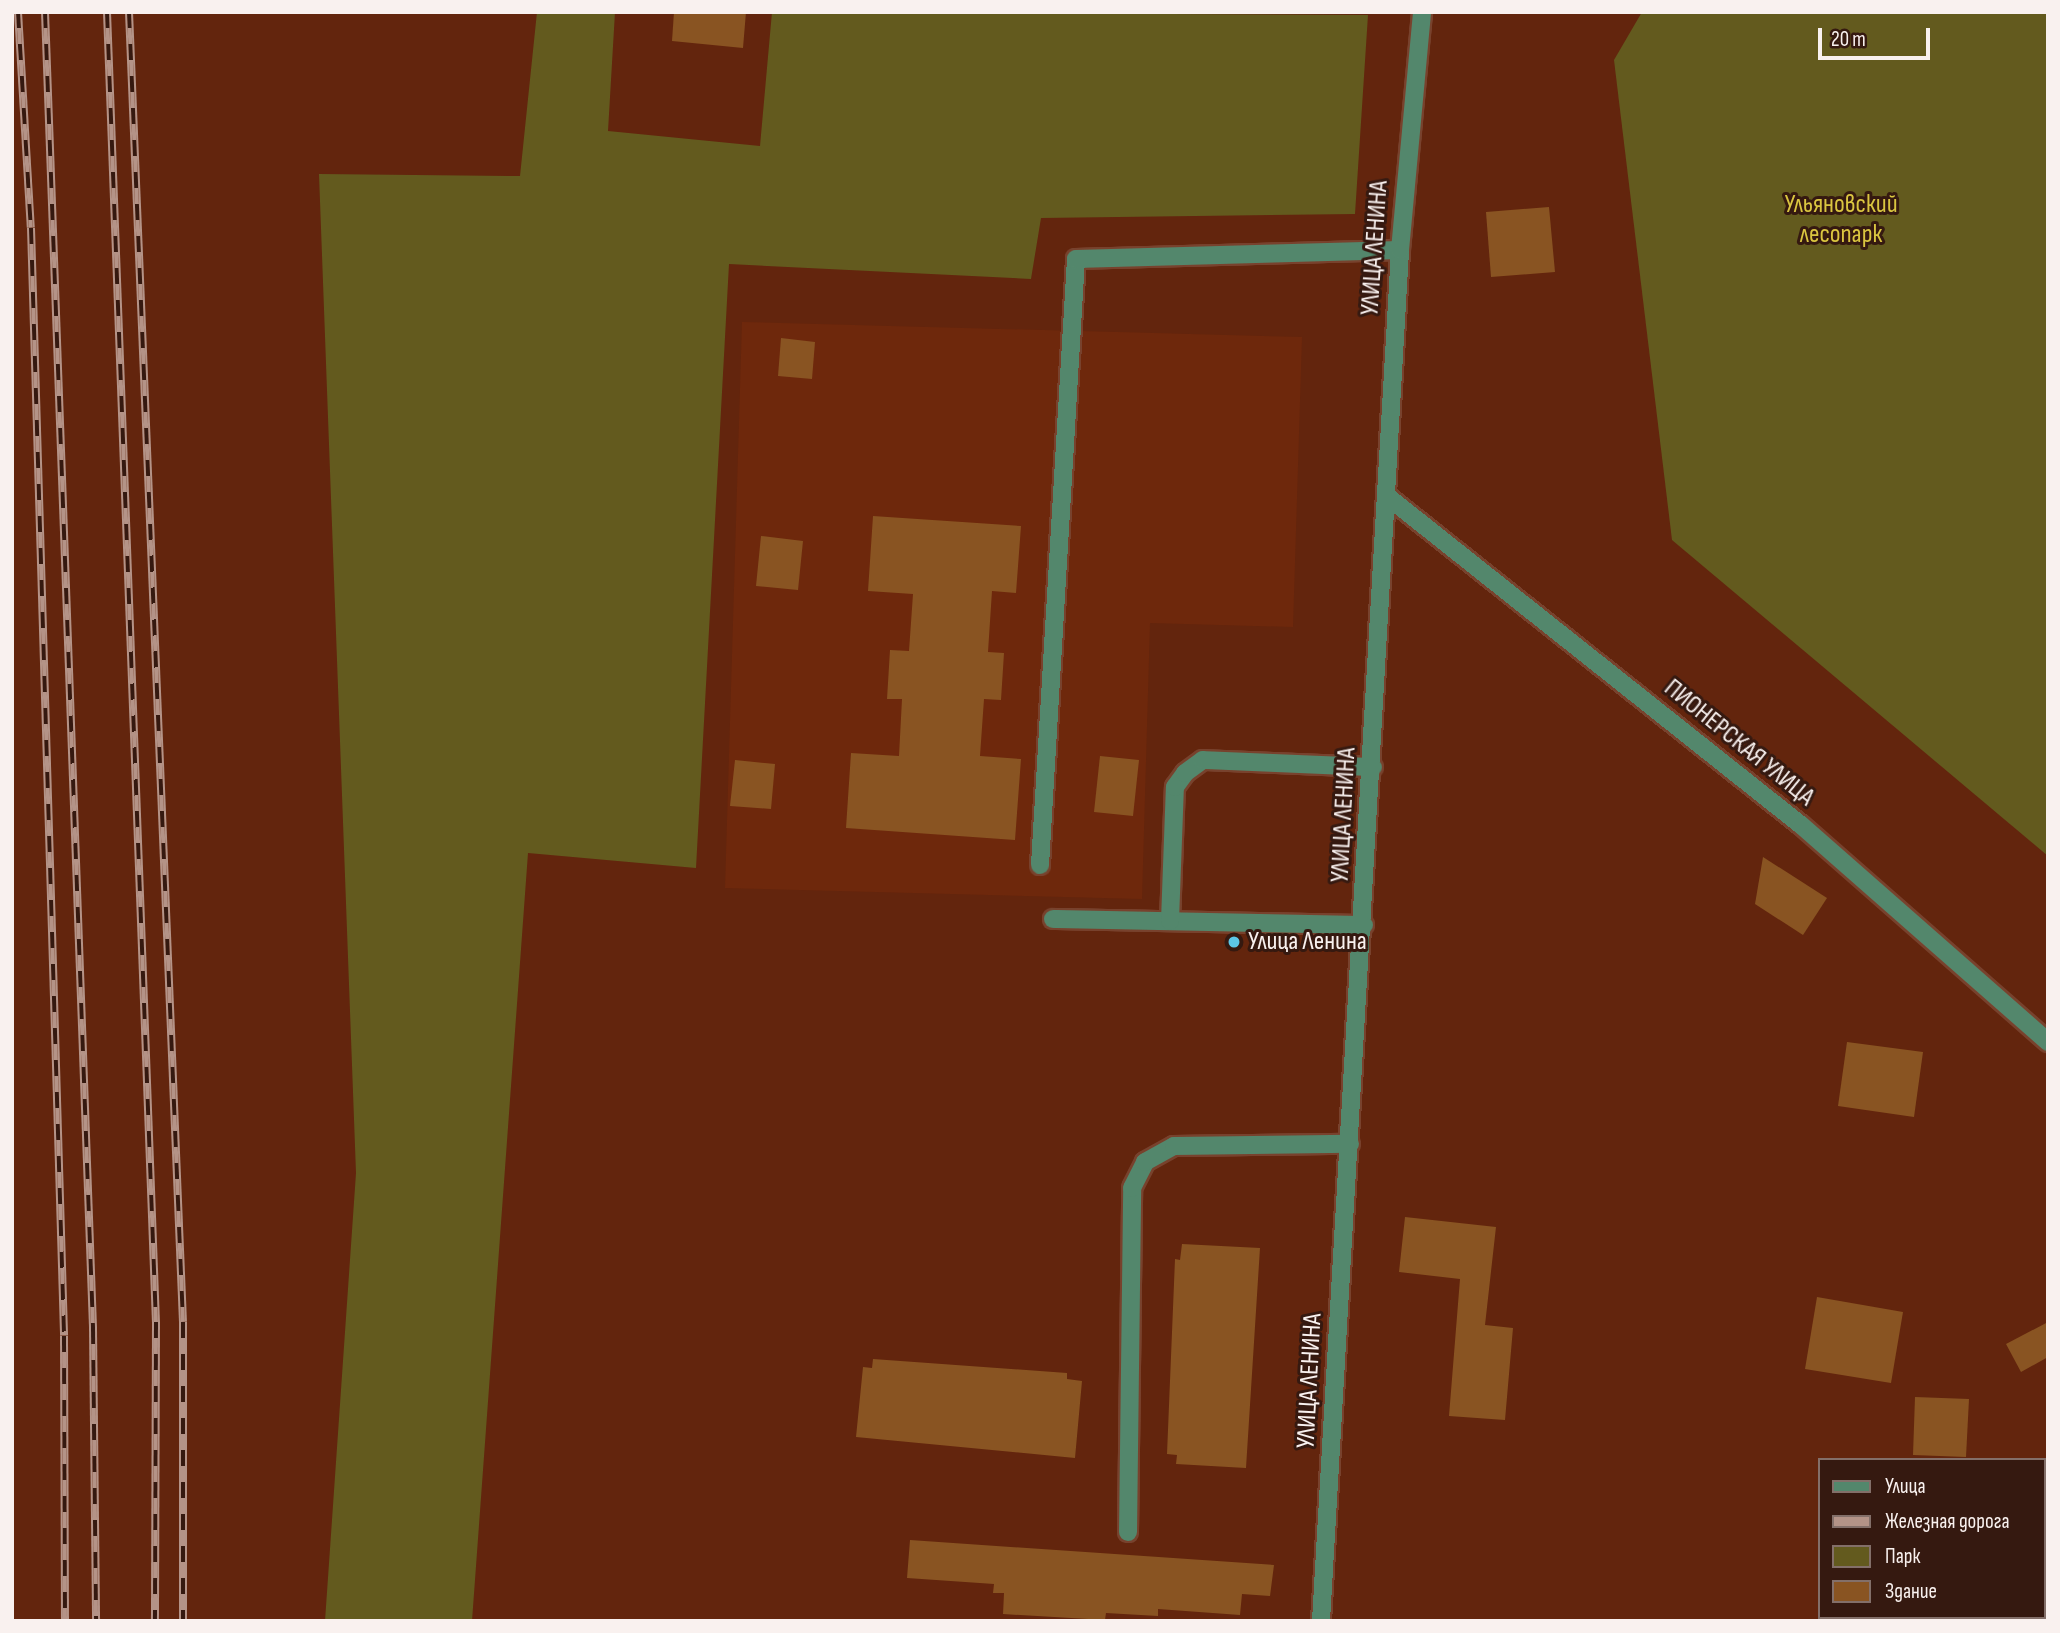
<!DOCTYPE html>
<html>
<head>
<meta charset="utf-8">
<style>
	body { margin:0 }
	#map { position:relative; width:2060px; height:1633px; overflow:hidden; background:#63250d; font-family:"Sofia Sans Condensed",sans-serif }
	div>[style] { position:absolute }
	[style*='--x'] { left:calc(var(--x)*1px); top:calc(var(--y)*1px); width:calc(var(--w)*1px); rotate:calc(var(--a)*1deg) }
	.built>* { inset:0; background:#6e280c }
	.green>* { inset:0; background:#635a1e }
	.building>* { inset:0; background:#895422 }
	.roads { filter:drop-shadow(2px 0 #78422d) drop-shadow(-2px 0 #78422d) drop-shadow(0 2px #78422d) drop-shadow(0 -2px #78422d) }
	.minor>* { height:18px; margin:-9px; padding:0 9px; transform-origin:9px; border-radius:9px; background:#53876c }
	.rail>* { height:8px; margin-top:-4px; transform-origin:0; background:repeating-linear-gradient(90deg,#351910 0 16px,#b49387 0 32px); box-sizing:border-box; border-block:2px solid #b49387 }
	.dots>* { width:19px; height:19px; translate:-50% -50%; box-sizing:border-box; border:4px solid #351910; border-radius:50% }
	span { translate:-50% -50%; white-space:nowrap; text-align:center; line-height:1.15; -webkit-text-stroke:6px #351910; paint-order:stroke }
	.park-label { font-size:26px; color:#dac540 }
	.street-label { font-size:26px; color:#f9f1ef }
	.poi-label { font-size:26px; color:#f9f1ef }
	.left { translate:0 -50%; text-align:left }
	.frame { position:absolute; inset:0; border:14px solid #f9f1ef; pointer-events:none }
	.legend { position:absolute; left:1818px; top:1458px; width:228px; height:161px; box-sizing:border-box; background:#351910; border:2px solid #836f69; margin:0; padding:9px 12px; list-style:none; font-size:21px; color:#f9f1ef }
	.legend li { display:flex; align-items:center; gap:14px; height:35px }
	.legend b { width:35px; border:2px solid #836f69 }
	.scale { position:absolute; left:1818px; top:28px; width:112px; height:32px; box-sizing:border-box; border:4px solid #f9f1ef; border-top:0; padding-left:9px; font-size:21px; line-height:24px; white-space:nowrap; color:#f9f1ef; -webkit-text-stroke:5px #351910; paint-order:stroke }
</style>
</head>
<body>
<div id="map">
	<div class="built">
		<div style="clip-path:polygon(742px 322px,1302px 337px,1293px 627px,1150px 623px,1142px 899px,725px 888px)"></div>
	</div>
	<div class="green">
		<div style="clip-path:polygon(537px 12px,615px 12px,608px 131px,760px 146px,772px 12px,1368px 15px,1355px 214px,1041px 218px,1031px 279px,729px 264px,696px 868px,528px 853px,472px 1621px,325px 1621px,356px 1173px,319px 174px,520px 176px)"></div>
		<div style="clip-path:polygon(1642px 12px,2048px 12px,2048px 856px,1672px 540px,1614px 60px)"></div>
	</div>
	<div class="building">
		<div style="clip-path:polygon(674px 12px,746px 12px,743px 48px,672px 41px)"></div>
		<div style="clip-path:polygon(1549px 207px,1555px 272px,1491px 277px,1486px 212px)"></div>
		<div style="clip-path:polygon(781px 338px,815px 342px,812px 379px,778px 376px)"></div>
		<div style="clip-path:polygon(873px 516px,1021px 526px,1016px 593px,992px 591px,988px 652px,1004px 653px,1001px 700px,984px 699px,980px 756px,1021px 759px,1015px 840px,846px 828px,851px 753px,899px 756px,902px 699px,887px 699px,890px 650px,909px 651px,913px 594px,868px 591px)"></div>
		<div style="clip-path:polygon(761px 536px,803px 541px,798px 590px,756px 586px)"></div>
		<div style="clip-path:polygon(1100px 756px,1139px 760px,1133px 816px,1094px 812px)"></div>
		<div style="clip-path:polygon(735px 760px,775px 764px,771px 809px,730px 806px)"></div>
		<div style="clip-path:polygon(1763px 857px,1827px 898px,1803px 935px,1755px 904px)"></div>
		<div style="clip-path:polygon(1847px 1042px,1923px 1052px,1914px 1117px,1838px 1106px)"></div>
		<div style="clip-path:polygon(1405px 1217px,1496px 1227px,1485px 1325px,1513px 1328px,1505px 1420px,1449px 1416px,1460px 1279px,1399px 1272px)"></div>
		<div style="clip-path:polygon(1182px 1244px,1260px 1248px,1246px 1468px,1176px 1464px,1177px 1455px,1167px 1454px,1175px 1259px,1180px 1260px)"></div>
		<div style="clip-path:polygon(1817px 1297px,1903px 1312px,1891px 1383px,1805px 1369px)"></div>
		<div style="clip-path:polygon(2048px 1322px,2048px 1357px,2021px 1372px,2006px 1344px)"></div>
		<div style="clip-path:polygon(873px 1359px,1067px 1373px,1067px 1379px,1082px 1381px,1075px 1458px,856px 1437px,863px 1367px,872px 1368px)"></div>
		<div style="clip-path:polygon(1915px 1397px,1969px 1399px,1966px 1457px,1913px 1455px)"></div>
		<div style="clip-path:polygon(910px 1540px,1274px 1565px,1270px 1596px,1242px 1594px,1240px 1615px,1158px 1609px,1158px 1616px,1106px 1613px,1105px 1620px,1003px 1614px,1004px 1593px,993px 1593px,994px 1584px,907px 1578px)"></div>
	</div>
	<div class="roads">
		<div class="minor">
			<div style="--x:1388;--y:497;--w:527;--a:38.46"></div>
			<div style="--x:1801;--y:825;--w:329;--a:41.3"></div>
			<div style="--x:1040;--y:865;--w:607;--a:-86.6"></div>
			<div style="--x:1076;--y:259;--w:324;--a:-1.6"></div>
			<div style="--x:1053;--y:919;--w:311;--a:1.1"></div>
			<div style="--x:1170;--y:921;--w:134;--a:-87.9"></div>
			<div style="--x:1175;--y:787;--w:17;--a:-54"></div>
			<div style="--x:1185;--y:773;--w:22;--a:-36"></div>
			<div style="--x:1203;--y:760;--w:170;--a:2.4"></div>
			<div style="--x:1128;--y:1532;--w:344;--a:-89.3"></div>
			<div style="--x:1132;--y:1188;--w:29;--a:-63"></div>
			<div style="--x:1145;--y:1162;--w:33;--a:-29"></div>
			<div style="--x:1174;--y:1146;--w:176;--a:-0.7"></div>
			<div style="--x:1321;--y:1621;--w:1373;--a:-86.7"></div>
			<div style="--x:1400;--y:250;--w:239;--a:-84.7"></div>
		</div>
	</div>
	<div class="rail">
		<div style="--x:18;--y:12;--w:216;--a:86.6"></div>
		<div style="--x:31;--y:228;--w:1108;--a:88.29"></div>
		<div style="--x:64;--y:1336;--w:285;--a:89.8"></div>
		<div style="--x:45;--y:12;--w:1317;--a:87.91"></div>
		<div style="--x:93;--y:1328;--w:293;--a:89.4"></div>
		<div style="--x:107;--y:12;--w:1311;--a:87.86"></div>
		<div style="--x:156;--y:1322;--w:299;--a:90.2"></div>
		<div style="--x:129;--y:12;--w:1311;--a:87.64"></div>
		<div style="--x:183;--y:1322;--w:299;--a:90"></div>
	</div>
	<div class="dots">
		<div style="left:1234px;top:942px;background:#5cc7e7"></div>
	</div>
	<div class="park-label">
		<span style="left:1841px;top:220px">Ульяновский<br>лесопарк</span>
	</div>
	<div class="street-label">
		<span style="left:1375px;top:248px;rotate:-86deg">УЛИЦА ЛЕНИНА</span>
		<span style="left:1739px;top:743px;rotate:39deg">ПИОНЕРСКАЯ УЛИЦА</span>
		<span style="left:1344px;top:815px;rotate:-87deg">УЛИЦА ЛЕНИНА</span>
		<span style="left:1310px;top:1381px;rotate:-87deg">УЛИЦА ЛЕНИНА</span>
	</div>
	<div class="poi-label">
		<span class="left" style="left:1248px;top:942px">Улица Ленина</span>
	</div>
	<div class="frame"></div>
	<ul class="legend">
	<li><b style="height:9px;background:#53876c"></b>Улица</li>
	<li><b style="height:9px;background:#b49387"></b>Железная дорога</li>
	<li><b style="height:19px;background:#635a1e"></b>Парк</li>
	<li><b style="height:19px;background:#895422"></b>Здание</li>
	</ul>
	<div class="scale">20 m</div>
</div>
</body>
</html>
